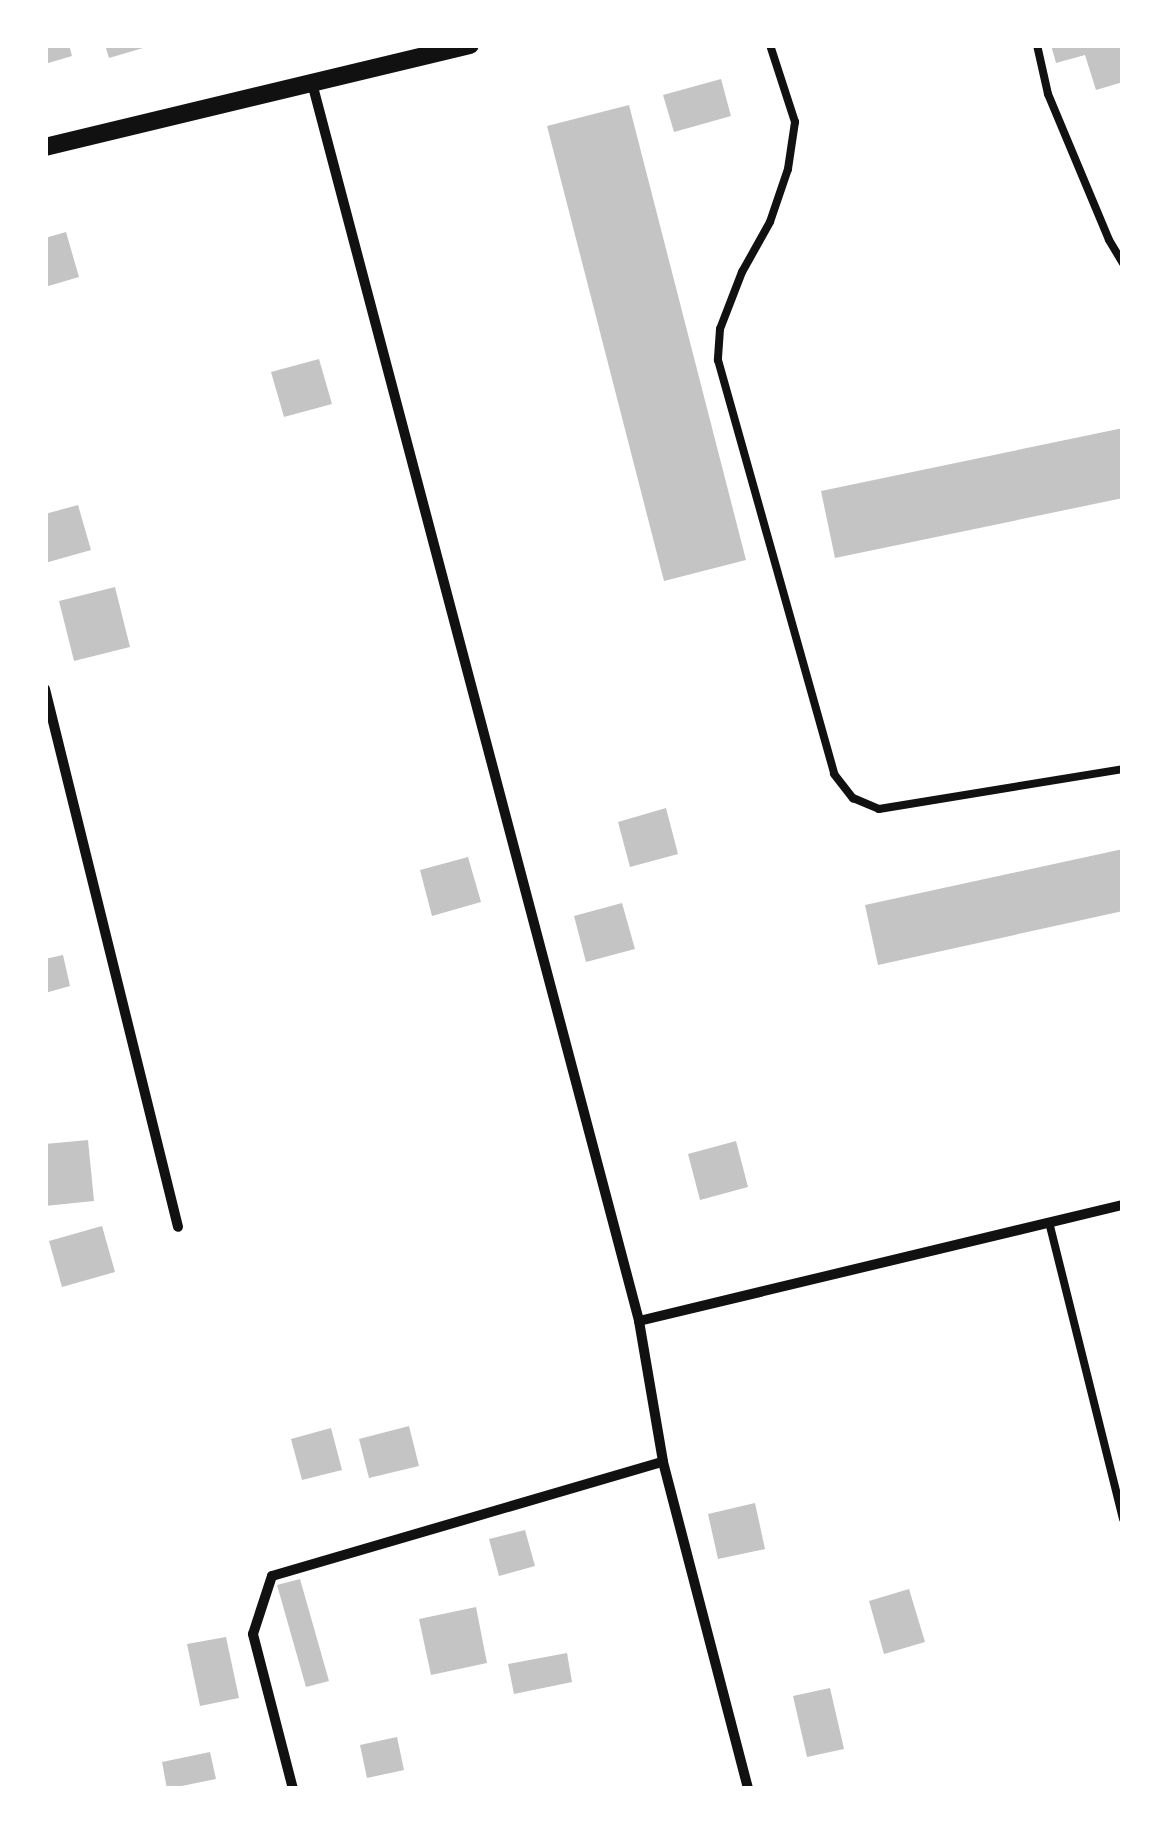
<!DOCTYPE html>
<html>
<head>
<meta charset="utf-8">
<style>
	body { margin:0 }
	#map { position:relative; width:1168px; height:1834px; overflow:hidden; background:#fff; font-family:Lato,sans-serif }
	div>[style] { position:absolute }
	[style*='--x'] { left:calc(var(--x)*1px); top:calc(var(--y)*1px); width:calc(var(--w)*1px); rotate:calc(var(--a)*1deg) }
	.building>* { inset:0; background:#c4c4c4 }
	.service>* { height:8px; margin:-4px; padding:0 4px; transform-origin:4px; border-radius:4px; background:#111 }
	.minor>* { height:10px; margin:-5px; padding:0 5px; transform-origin:5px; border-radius:5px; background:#111 }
	.tertiary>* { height:18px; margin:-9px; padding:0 9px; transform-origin:9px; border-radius:9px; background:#111 }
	span { translate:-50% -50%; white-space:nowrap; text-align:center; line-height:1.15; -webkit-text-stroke:9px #fff; paint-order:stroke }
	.frame { position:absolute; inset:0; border:48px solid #fff; pointer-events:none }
</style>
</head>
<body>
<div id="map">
	<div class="building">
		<div style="clip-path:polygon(45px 45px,69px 45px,72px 56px,45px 64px)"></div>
		<div style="clip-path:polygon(105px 45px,150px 45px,150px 46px,109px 58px)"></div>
		<div style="clip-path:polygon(1051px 45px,1123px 45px,1123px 82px,1096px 90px,1085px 55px,1056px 63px)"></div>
		<div style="clip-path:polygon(721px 79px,731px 116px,674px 132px,663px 95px)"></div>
		<div style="clip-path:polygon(629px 105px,746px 560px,664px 581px,547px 126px)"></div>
		<div style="clip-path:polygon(66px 232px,79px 277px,45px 287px,45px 238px)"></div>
		<div style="clip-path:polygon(319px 359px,332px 404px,284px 417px,271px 372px)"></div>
		<div style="clip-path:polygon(1123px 428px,1123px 498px,835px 558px,821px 491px)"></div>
		<div style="clip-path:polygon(78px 505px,91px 550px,45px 563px,45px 514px)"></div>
		<div style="clip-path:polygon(115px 587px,130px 647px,74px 661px,59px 601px)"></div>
		<div style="clip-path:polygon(666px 808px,678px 854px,630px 867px,618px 822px)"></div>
		<div style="clip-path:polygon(1123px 849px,1123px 911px,878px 965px,865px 905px)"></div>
		<div style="clip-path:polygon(468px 857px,481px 902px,432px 916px,420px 870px)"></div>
		<div style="clip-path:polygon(622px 903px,635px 949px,586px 962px,574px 916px)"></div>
		<div style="clip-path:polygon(63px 955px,70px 986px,45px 993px,45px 959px)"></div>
		<div style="clip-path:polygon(88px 1140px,94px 1201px,45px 1206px,45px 1144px)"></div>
		<div style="clip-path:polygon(736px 1141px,748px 1187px,700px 1200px,688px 1154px)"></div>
		<div style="clip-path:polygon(102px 1226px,115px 1272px,62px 1287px,49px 1241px)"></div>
		<div style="clip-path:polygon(409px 1426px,419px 1466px,369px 1478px,359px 1439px)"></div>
		<div style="clip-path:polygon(331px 1428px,342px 1470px,302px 1480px,291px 1439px)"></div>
		<div style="clip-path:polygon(755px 1503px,765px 1549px,718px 1559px,708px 1514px)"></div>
		<div style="clip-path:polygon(525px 1530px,535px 1566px,499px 1576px,489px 1539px)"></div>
		<div style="clip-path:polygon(300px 1579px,329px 1681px,306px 1687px,277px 1585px)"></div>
		<div style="clip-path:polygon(909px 1589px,925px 1642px,884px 1654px,869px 1601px)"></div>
		<div style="clip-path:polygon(476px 1607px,487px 1663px,431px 1675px,419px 1619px)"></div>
		<div style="clip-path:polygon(226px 1637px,239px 1698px,200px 1706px,187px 1644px)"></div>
		<div style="clip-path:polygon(567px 1653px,572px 1682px,514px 1694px,508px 1664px)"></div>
		<div style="clip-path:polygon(830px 1688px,844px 1749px,807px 1757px,793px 1696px)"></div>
		<div style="clip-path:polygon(397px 1737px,404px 1770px,367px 1778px,360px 1745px)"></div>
		<div style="clip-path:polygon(210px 1752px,216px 1779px,167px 1789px,162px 1762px)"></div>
	</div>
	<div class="service">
		<div style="--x:770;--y:45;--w:81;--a:72"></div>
		<div style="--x:795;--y:122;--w:48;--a:98.5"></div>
		<div style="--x:788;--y:169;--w:56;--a:108.8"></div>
		<div style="--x:770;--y:222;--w:57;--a:119.2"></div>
		<div style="--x:742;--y:272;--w:61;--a:111.1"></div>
		<div style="--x:720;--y:329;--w:31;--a:94"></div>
		<div style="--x:718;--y:360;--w:430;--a:74.3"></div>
		<div style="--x:834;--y:774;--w:31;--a:52"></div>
		<div style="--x:853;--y:798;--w:28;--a:23"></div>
		<div style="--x:879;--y:809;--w:247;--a:-9.3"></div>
		<div style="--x:1037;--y:45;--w:50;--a:77.3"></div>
		<div style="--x:1048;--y:94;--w:158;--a:67.3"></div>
		<div style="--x:1109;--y:240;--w:27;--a:59"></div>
		<div style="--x:1049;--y:1222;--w:306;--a:76"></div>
	</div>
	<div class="minor">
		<div style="--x:312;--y:83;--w:1280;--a:75.2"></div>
		<div style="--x:639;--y:1321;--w:143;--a:80.3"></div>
		<div style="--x:663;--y:1462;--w:338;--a:75.4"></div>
		<div style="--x:45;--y:689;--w:554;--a:76.11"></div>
		<div style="--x:639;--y:1321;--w:498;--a:-13.5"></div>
		<div style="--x:293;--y:1789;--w:160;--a:-104.5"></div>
		<div style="--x:253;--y:1634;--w:61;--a:-71.9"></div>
		<div style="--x:272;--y:1576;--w:407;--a:-16.3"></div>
	</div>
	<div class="tertiary">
		<div style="--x:45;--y:147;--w:437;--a:-13.5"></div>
	</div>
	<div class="frame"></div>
</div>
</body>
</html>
